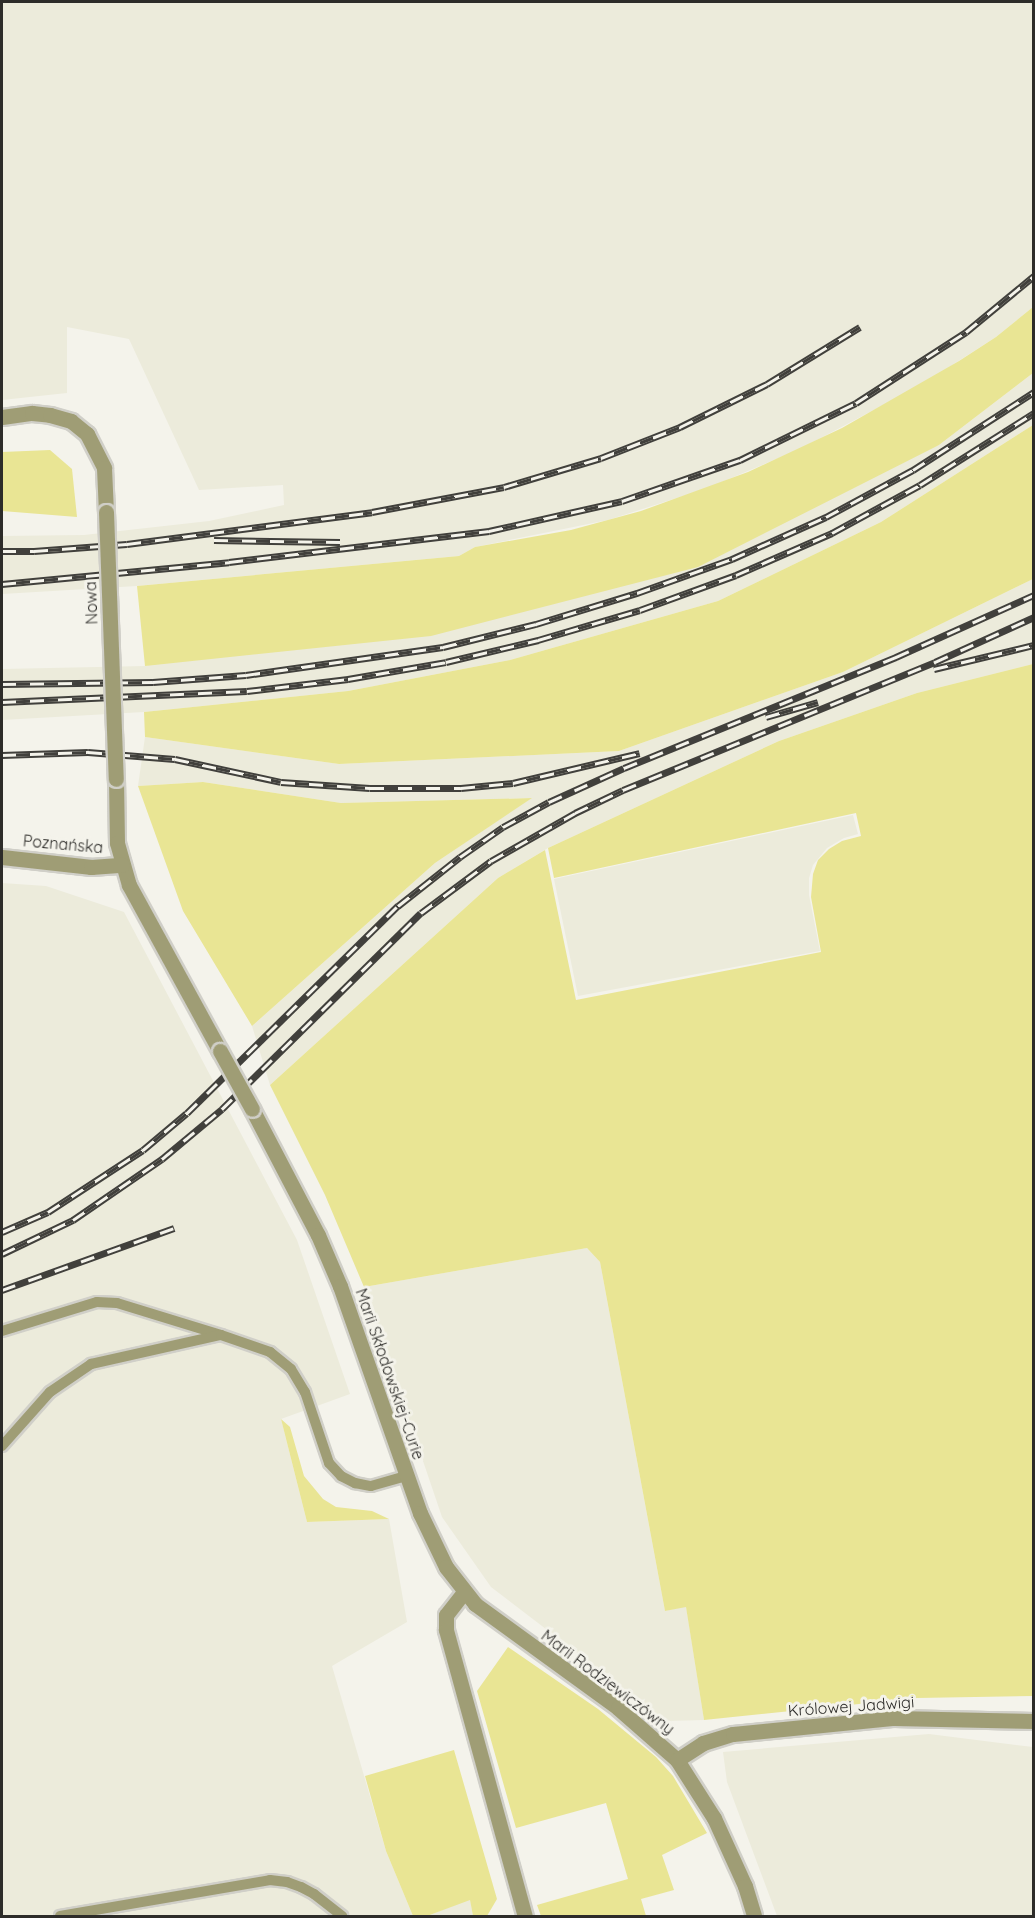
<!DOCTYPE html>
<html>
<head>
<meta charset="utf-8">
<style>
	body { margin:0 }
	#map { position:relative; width:1035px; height:1918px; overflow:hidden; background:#f4f3eb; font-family:Quicksand,sans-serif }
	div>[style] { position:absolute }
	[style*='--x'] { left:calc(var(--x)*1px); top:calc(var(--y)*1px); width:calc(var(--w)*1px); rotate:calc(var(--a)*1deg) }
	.built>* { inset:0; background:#ecebdb }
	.green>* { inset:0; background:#e9e594 }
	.roads { filter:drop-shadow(2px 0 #d0cfc8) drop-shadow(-2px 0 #d0cfc8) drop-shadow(0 2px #d0cfc8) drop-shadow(0 -2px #d0cfc8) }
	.service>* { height:10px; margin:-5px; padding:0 5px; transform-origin:5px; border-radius:5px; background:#9f9d75 }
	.minor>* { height:15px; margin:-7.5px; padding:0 7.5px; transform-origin:7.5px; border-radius:7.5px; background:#9f9d75 }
	.rail>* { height:7px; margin-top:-3.5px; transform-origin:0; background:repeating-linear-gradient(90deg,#f4f3eb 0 14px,#41403c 0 28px); box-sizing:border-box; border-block:2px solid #41403c }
	.bridges { filter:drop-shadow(2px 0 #d0cfc8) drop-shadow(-2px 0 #d0cfc8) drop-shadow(0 2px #d0cfc8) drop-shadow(0 -2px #d0cfc8) }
	.minor-bridge>* { height:15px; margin:-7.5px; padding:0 7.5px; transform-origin:7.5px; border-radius:7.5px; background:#9f9d75 }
	span { translate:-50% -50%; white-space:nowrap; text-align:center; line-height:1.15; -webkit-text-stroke:6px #f4f3eb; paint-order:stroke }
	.street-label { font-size:16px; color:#2d2c29 }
	.frame { position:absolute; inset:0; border:3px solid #2d2c29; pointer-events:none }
</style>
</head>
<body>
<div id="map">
	<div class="built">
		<div style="clip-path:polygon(2px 2px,1033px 2px,1033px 307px,996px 337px,921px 385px,798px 450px,705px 489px,608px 520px,475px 547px,459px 556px,137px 586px,2px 594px,2px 536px,84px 535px,209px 521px,284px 505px,283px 485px,199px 490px,129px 339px,67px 327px,67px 393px,2px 400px)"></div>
		<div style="clip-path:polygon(1033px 373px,1033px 425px,881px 522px,718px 601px,510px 660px,348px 691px,144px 712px,2px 720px,2px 669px,145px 666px,939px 445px)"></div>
		<div style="clip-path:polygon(1033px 579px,1033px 664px,917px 693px,779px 741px,548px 848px,498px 878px,270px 1085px,252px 1026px,435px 863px,531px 798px,341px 803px,203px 782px,138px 786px,145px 737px,339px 764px,619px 751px,843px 672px)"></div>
		<div style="clip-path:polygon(853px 815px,858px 834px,844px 838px,827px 848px,813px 865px,809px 878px,809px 895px,820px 951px,578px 996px,554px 879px)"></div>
		<div style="clip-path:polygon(2px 883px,46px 886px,124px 912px,297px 1240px,350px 1394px,281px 1419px,307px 1522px,389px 1519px,407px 1622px,332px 1666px,386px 1851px,413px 1916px,2px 1916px)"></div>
		<div style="clip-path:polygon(587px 1248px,600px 1262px,665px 1611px,686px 1606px,704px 1720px,666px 1721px,491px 1587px,442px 1517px,364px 1287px)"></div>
		<div style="clip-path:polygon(929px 1734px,1033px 1747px,1033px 1916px,777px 1916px,727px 1782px,723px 1752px)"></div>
		<div style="clip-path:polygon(470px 1899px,473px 1916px,427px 1916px)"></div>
	</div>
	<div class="green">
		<div style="clip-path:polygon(1033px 307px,1033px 373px,939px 445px,698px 567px,431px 636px,145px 666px,137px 586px,459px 556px,475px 547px,571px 530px,641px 511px,748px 472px,842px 428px,959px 361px,996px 337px)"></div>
		<div style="clip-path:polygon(1033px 425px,1033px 579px,843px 672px,619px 751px,339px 764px,145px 737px,144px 712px,348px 691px,510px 660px,718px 601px,881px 522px)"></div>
		<div style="clip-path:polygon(50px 450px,72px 469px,77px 517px,2px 511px,2px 452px)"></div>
		<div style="clip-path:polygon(1033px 664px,1033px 1696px,917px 1698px,704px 1720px,686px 1607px,665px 1611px,600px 1262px,587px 1248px,364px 1287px,325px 1195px,270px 1085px,498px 878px,545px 850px,576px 1000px,821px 952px,811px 897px,813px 874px,818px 860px,829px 849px,842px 841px,861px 836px,856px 813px,554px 878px,548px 848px,779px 741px,917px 693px)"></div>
		<div style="clip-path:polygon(203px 782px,341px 803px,532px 798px,435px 863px,252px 1026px,183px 911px,138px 786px)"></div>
		<div style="clip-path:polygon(281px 1419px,290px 1427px,304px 1476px,323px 1499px,336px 1507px,372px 1511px,389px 1519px,307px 1522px)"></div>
		<div style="clip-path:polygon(508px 1647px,598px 1709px,656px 1757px,673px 1776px,707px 1833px,662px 1855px,674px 1890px,641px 1899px,646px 1916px,541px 1916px,537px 1905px,628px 1879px,606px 1803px,516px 1828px,477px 1691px)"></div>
		<div style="clip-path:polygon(454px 1750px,497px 1899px,487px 1916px,473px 1916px,470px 1900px,427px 1916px,413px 1916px,386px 1851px,365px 1776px)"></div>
	</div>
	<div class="roads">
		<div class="service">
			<div style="--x:2;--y:1331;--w:99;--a:-17"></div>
			<div style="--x:97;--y:1302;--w:20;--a:3"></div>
			<div style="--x:117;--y:1303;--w:109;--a:17.1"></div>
			<div style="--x:2;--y:1446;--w:72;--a:-48.4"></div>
			<div style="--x:50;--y:1392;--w:50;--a:-34.3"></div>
			<div style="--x:91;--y:1364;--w:133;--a:-12.6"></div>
			<div style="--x:221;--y:1335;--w:52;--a:19.1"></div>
			<div style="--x:270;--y:1352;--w:27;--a:39"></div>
			<div style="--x:291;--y:1369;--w:27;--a:59"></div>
			<div style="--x:305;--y:1392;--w:75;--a:71.3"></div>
			<div style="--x:329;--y:1463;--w:18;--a:47"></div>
			<div style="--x:341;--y:1476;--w:16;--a:27"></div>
			<div style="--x:355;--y:1483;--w:16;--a:11"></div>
			<div style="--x:371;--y:1486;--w:36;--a:-16"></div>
			<div style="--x:60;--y:1916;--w:213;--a:-9.7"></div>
			<div style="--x:270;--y:1880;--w:17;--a:7"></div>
			<div style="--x:287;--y:1882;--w:15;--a:20"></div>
			<div style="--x:301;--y:1887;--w:15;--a:28"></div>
			<div style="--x:314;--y:1894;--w:36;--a:38"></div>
		</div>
		<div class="minor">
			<div style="--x:2;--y:417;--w:30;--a:-8"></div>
			<div style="--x:32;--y:413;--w:18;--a:6"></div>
			<div style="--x:50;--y:415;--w:22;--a:16"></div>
			<div style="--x:71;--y:421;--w:21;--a:39"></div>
			<div style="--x:87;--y:434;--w:38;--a:63"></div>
			<div style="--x:104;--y:468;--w:44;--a:87.4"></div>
			<div style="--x:116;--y:779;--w:64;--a:89.1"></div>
			<div style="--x:117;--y:843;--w:44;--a:74.1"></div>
			<div style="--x:129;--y:885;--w:189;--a:61.3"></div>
			<div style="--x:2;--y:857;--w:90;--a:6.4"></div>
			<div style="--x:91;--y:867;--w:31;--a:-4"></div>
			<div style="--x:252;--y:1109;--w:142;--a:62.4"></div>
			<div style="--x:318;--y:1235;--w:56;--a:66.7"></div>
			<div style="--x:340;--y:1286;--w:241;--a:70.6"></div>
			<div style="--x:420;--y:1513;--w:60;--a:64.3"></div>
			<div style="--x:446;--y:1567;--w:47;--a:51.9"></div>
			<div style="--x:475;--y:1604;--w:177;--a:36"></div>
			<div style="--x:618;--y:1708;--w:79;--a:41.4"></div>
			<div style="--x:677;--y:1760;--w:69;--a:57.5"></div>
			<div style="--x:714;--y:1818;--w:75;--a:65.5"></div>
			<div style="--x:745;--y:1886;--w:31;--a:73"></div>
			<div style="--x:464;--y:1592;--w:29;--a:128"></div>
			<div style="--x:446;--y:1615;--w:15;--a:90"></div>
			<div style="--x:446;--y:1630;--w:297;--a:74.6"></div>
			<div style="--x:677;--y:1760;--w:31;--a:-33"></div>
			<div style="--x:703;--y:1743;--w:31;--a:-17"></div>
			<div style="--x:733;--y:1734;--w:162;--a:-5.7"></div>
			<div style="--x:894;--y:1718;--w:140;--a:1.2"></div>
		</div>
	</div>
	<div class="rail">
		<div style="--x:214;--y:540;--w:126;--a:0.9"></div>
		<div style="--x:2;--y:551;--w:32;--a:0"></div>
		<div style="--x:34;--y:551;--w:93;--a:-4.3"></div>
		<div style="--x:127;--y:544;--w:247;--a:-7.4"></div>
		<div style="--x:372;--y:512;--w:134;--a:-10.7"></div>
		<div style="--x:504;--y:487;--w:101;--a:-16.6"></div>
		<div style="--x:601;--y:458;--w:85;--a:-21.4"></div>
		<div style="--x:680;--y:427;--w:97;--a:-26.3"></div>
		<div style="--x:767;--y:384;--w:109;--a:-31.5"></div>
		<div style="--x:2;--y:584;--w:228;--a:-5.5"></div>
		<div style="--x:229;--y:562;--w:262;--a:-6.8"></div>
		<div style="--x:489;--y:531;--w:136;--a:-12.7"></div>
		<div style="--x:622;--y:501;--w:125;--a:-19.2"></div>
		<div style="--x:740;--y:460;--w:129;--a:-26.2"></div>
		<div style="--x:856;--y:403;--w:131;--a:-32.8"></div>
		<div style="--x:966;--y:332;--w:88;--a:-39.5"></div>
		<div style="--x:934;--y:669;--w:103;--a:-13.5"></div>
		<div style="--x:2;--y:684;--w:151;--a:-0.8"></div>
		<div style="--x:153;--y:682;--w:93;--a:-4.3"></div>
		<div style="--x:246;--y:675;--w:199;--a:-8.1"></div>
		<div style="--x:443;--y:647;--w:96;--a:-13.9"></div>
		<div style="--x:536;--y:624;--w:106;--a:-17.1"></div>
		<div style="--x:637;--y:593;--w:101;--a:-19.7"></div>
		<div style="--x:732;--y:559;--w:103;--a:-24.1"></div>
		<div style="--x:826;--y:517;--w:99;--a:-28.4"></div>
		<div style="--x:913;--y:470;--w:144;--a:-32.8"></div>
		<div style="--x:2;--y:702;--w:245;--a:-2.6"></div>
		<div style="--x:247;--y:691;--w:102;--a:-6.8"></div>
		<div style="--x:348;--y:679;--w:99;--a:-9.8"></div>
		<div style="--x:446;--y:662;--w:95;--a:-13.4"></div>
		<div style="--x:538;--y:640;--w:106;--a:-16.4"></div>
		<div style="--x:640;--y:610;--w:102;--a:-20"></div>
		<div style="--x:736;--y:575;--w:105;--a:-23.6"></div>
		<div style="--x:832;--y:533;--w:100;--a:-28.6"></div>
		<div style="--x:920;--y:485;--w:135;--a:-32.3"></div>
		<div style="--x:766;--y:717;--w:54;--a:-16.1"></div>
		<div style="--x:2;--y:755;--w:86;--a:-2"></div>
		<div style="--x:88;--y:752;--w:87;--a:4.6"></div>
		<div style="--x:175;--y:759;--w:108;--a:12.2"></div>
		<div style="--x:281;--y:782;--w:89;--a:3.9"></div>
		<div style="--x:370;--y:788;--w:91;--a:0"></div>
		<div style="--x:461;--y:788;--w:52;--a:-5.5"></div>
		<div style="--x:513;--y:783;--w:130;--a:-13.3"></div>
		<div style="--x:2;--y:1232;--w:50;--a:-23.5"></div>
		<div style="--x:48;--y:1212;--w:113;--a:-33.1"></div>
		<div style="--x:143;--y:1150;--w:57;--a:-40.1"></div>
		<div style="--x:187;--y:1113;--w:296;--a:-44.5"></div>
		<div style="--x:398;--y:906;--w:79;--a:-38.3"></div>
		<div style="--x:460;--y:857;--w:52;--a:-34.9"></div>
		<div style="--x:503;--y:827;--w:52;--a:-28.5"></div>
		<div style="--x:549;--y:802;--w:82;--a:-24.4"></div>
		<div style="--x:624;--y:768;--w:294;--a:-22.2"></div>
		<div style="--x:896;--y:657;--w:151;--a:-24.2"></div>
		<div style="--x:2;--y:1254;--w:79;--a:-25.6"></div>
		<div style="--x:73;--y:1220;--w:108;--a:-34.4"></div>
		<div style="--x:162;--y:1159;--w:78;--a:-39.8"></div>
		<div style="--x:222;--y:1109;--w:279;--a:-44.6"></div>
		<div style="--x:421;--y:913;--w:87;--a:-36.6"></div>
		<div style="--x:491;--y:861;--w:97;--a:-29.7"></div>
		<div style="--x:575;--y:813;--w:53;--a:-25.6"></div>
		<div style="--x:623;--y:790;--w:337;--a:-22.3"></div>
		<div style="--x:935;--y:662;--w:109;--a:-24.4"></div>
		<div style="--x:2;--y:1290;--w:183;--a:-19.8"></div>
	</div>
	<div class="bridges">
		<div class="minor-bridge">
			<div style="--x:106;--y:512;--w:267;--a:87.9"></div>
			<div style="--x:220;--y:1051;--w:66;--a:61.1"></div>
		</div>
	</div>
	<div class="street-label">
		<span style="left:91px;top:603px;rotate:-92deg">Nowa</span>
		<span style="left:63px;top:844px;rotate:5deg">Poznańska</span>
		<span style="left:390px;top:1374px;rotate:71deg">Marii Skłodowskiej-Curie</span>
		<span style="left:608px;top:1682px;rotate:37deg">Marii Rodziewiczówny</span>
		<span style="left:851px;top:1706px;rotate:-4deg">Królowej Jadwigi</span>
	</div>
	<div class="frame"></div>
</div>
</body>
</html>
